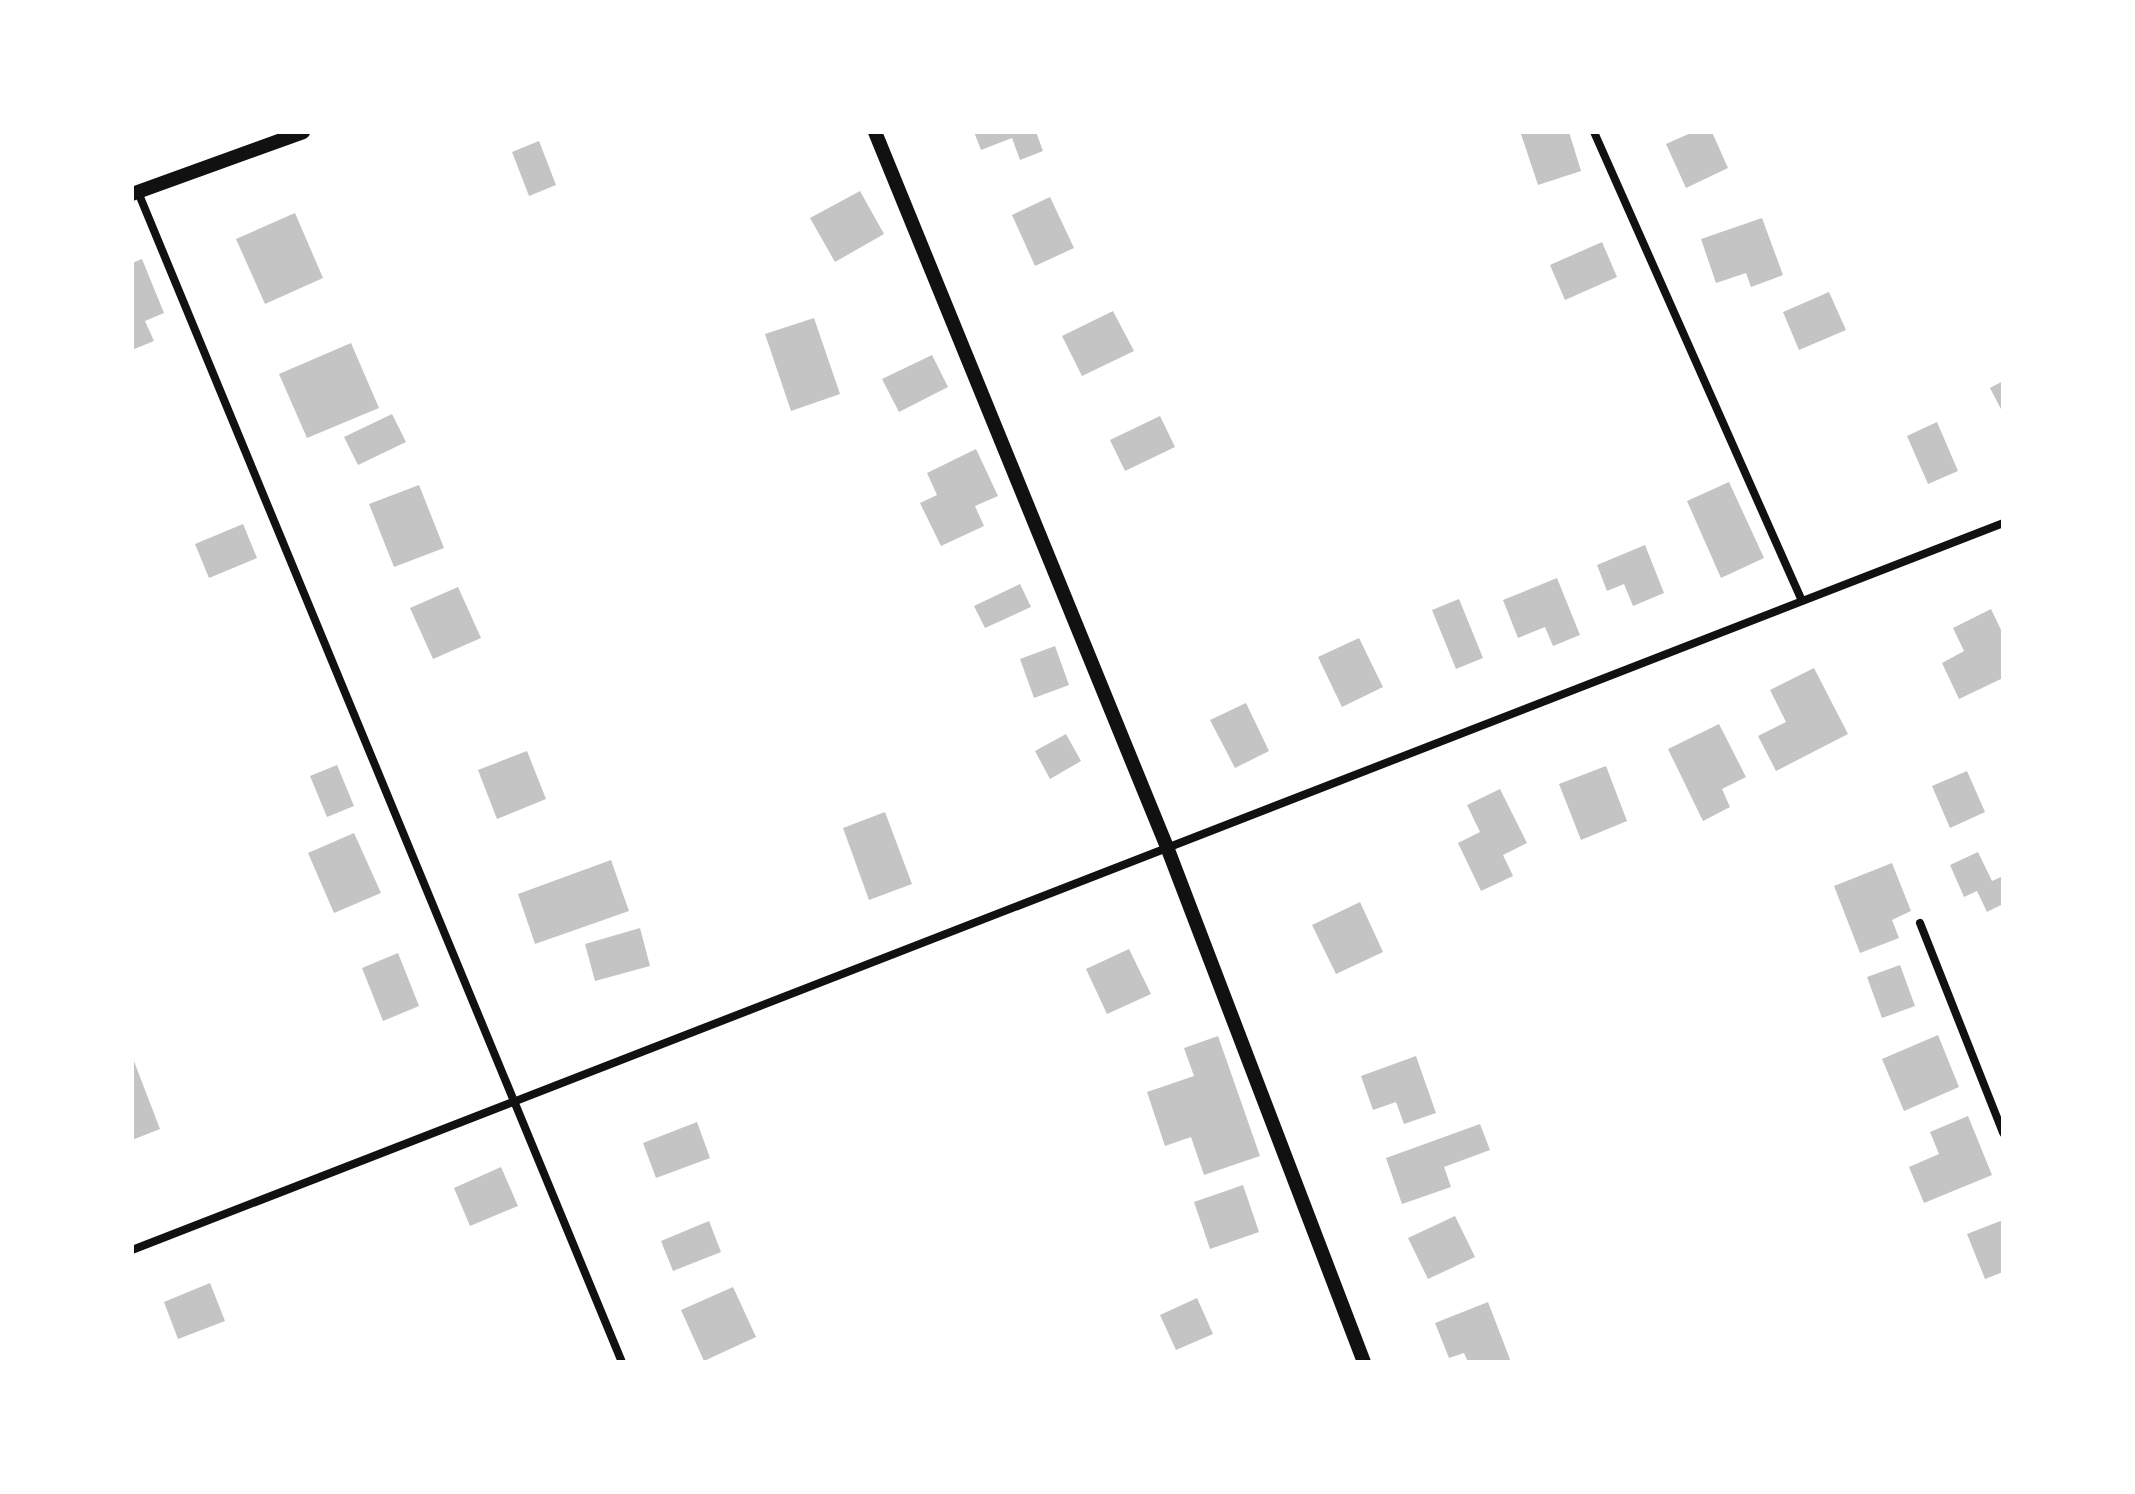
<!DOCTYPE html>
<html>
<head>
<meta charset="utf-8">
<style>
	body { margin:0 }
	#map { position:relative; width:2135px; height:1494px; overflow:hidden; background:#fff; font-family:"Roboto Condensed",sans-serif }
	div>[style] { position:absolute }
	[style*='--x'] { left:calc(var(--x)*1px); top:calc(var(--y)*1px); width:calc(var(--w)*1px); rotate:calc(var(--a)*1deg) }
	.building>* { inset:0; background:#c4c4c4 }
	.minor>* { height:8px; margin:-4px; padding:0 4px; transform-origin:4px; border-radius:4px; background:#111 }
	.tertiary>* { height:14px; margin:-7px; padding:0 7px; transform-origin:7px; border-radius:7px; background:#111 }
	span { translate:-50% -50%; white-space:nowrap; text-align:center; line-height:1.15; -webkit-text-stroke:8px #fff; paint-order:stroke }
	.frame { position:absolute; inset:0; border:134px solid #fff; pointer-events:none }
</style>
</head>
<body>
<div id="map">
	<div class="building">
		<div style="clip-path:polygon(974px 132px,1036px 132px,1043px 151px,1020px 160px,1012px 138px,981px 150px)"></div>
		<div style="clip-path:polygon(1569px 132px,1581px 171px,1538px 185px,1521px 134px)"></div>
		<div style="clip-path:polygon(1693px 132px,1712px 132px,1728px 168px,1686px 188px,1666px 144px)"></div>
		<div style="clip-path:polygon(539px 141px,556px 185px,529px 196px,512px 152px)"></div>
		<div style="clip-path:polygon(860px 191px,884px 234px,835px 262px,810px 218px)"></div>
		<div style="clip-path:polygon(1050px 197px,1074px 248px,1035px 266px,1012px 215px)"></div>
		<div style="clip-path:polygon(295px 213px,323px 278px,265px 304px,236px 239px)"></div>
		<div style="clip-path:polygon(1762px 218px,1783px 275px,1751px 287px,1746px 273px,1716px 283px,1701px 239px)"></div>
		<div style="clip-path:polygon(1602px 242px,1617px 277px,1565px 300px,1550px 265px)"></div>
		<div style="clip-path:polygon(142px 259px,164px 313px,145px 321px,154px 341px,132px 350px,132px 263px)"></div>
		<div style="clip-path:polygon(1829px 292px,1846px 330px,1799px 350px,1783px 312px)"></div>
		<div style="clip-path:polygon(1113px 311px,1134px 351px,1082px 376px,1062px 336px)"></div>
		<div style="clip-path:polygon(814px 318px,840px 394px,791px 411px,765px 334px)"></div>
		<div style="clip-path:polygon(351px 343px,379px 408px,307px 438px,279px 374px)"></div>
		<div style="clip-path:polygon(932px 355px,948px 387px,899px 412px,882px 379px)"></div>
		<div style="clip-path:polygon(2003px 381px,2003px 413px,1990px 388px)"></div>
		<div style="clip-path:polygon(392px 414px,406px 442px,358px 465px,344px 437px)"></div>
		<div style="clip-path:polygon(1160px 416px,1175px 447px,1125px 471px,1110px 440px)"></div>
		<div style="clip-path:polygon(1937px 422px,1958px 471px,1928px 484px,1907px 436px)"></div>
		<div style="clip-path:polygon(976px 449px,998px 496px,975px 506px,984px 526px,941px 546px,920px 503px,937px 495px,927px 473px)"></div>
		<div style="clip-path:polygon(1729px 482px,1764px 558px,1721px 578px,1687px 501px)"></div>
		<div style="clip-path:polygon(419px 485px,444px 548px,394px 567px,369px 504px)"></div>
		<div style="clip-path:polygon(243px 524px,257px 558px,209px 578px,195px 544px)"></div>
		<div style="clip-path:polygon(1645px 545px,1664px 593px,1633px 606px,1624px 584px,1607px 591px,1597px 565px)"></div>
		<div style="clip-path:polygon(1557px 578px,1580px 635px,1553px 646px,1545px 627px,1518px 638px,1503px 600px)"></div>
		<div style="clip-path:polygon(1020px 584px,1031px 607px,985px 628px,974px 606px)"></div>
		<div style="clip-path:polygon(458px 587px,481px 638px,433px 659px,410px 608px)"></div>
		<div style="clip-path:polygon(1459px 599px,1483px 658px,1456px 669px,1432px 610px)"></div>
		<div style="clip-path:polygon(1991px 609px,2003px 634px,2003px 678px,1959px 699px,1942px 663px,1964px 651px,1953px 628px)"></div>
		<div style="clip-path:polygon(1359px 638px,1383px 687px,1342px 707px,1318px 657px)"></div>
		<div style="clip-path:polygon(1055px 646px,1069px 685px,1034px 698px,1020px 659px)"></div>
		<div style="clip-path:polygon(1814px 668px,1848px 734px,1776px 771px,1758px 736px,1786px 722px,1770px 690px)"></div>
		<div style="clip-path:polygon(1246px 703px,1269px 751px,1235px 768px,1210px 720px)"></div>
		<div style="clip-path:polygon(1719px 724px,1746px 777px,1722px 789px,1730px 807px,1703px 821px,1668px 749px)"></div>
		<div style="clip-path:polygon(1066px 734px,1081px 761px,1050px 779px,1035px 751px)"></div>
		<div style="clip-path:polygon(527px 751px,546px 799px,497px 819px,478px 770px)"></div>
		<div style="clip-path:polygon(337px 765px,354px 806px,327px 817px,310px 776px)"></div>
		<div style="clip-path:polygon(1606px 766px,1627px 821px,1581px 840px,1559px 784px)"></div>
		<div style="clip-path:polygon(1967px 771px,1985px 812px,1950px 828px,1932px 786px)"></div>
		<div style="clip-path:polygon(1500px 789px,1527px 843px,1503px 855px,1513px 876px,1481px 891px,1458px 843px,1480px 832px,1467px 805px)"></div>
		<div style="clip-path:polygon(885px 812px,912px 884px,869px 900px,843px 828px)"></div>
		<div style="clip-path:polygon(354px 833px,381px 893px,334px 913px,308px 853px)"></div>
		<div style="clip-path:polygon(1978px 852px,1992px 881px,2003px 876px,2003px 904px,1987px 912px,1977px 891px,1964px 897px,1950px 865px)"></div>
		<div style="clip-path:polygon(611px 860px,629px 911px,535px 944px,518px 894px)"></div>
		<div style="clip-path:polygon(1892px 863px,1911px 911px,1892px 920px,1899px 938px,1860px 953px,1834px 886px)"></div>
		<div style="clip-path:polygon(1360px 902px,1383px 952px,1336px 974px,1312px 925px)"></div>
		<div style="clip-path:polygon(640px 928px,650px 966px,595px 981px,585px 944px)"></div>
		<div style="clip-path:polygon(1129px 949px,1151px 994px,1107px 1014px,1086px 969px)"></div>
		<div style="clip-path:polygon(398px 953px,419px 1006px,383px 1021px,362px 968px)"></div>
		<div style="clip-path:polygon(1900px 965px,1915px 1006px,1882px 1018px,1867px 977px)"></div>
		<div style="clip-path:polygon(1938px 1035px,1959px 1087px,1904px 1111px,1882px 1059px)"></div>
		<div style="clip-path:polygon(1218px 1036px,1260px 1156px,1204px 1175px,1191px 1137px,1165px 1146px,1147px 1092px,1194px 1076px,1184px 1048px)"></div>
		<div style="clip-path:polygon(132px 1056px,160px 1129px,132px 1140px)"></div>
		<div style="clip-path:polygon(1416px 1056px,1436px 1113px,1404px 1124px,1396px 1102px,1373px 1110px,1361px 1076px)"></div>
		<div style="clip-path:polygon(1968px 1116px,1992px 1175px,1924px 1203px,1909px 1167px,1939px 1154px,1930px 1132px)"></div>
		<div style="clip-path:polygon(697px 1122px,710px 1158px,656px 1178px,643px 1143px)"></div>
		<div style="clip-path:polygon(1480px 1124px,1490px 1150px,1444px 1167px,1451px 1187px,1402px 1204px,1386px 1158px)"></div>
		<div style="clip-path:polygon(501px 1167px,518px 1206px,470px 1226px,454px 1188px)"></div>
		<div style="clip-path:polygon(1243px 1185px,1259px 1232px,1210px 1249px,1194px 1202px)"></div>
		<div style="clip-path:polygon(1455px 1216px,1475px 1257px,1428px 1279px,1408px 1238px)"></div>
		<div style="clip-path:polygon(2003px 1220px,2003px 1272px,1985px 1279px,1967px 1234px)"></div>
		<div style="clip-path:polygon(709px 1221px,721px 1252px,673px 1271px,661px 1241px)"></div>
		<div style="clip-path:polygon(210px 1283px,225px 1321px,178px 1339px,164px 1302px)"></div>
		<div style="clip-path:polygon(733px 1287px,756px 1337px,704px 1361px,681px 1310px)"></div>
		<div style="clip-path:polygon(1197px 1298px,1213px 1334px,1176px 1350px,1160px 1315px)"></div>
		<div style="clip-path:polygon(1488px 1302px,1511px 1362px,1468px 1362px,1464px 1353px,1449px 1358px,1435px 1323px)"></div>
	</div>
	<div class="minor">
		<div style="--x:1594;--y:132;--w:513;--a:66.08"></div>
		<div style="--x:138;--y:192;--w:1266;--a:67.53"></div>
		<div style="--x:1920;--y:923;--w:226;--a:68.4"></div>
		<div style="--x:132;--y:1250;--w:2007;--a:-21.23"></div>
	</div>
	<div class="tertiary">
		<div style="--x:875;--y:132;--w:772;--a:67.79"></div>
		<div style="--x:1167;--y:847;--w:551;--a:69.07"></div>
		<div style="--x:132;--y:194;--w:182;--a:-19.9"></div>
	</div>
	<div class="frame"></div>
</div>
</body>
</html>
